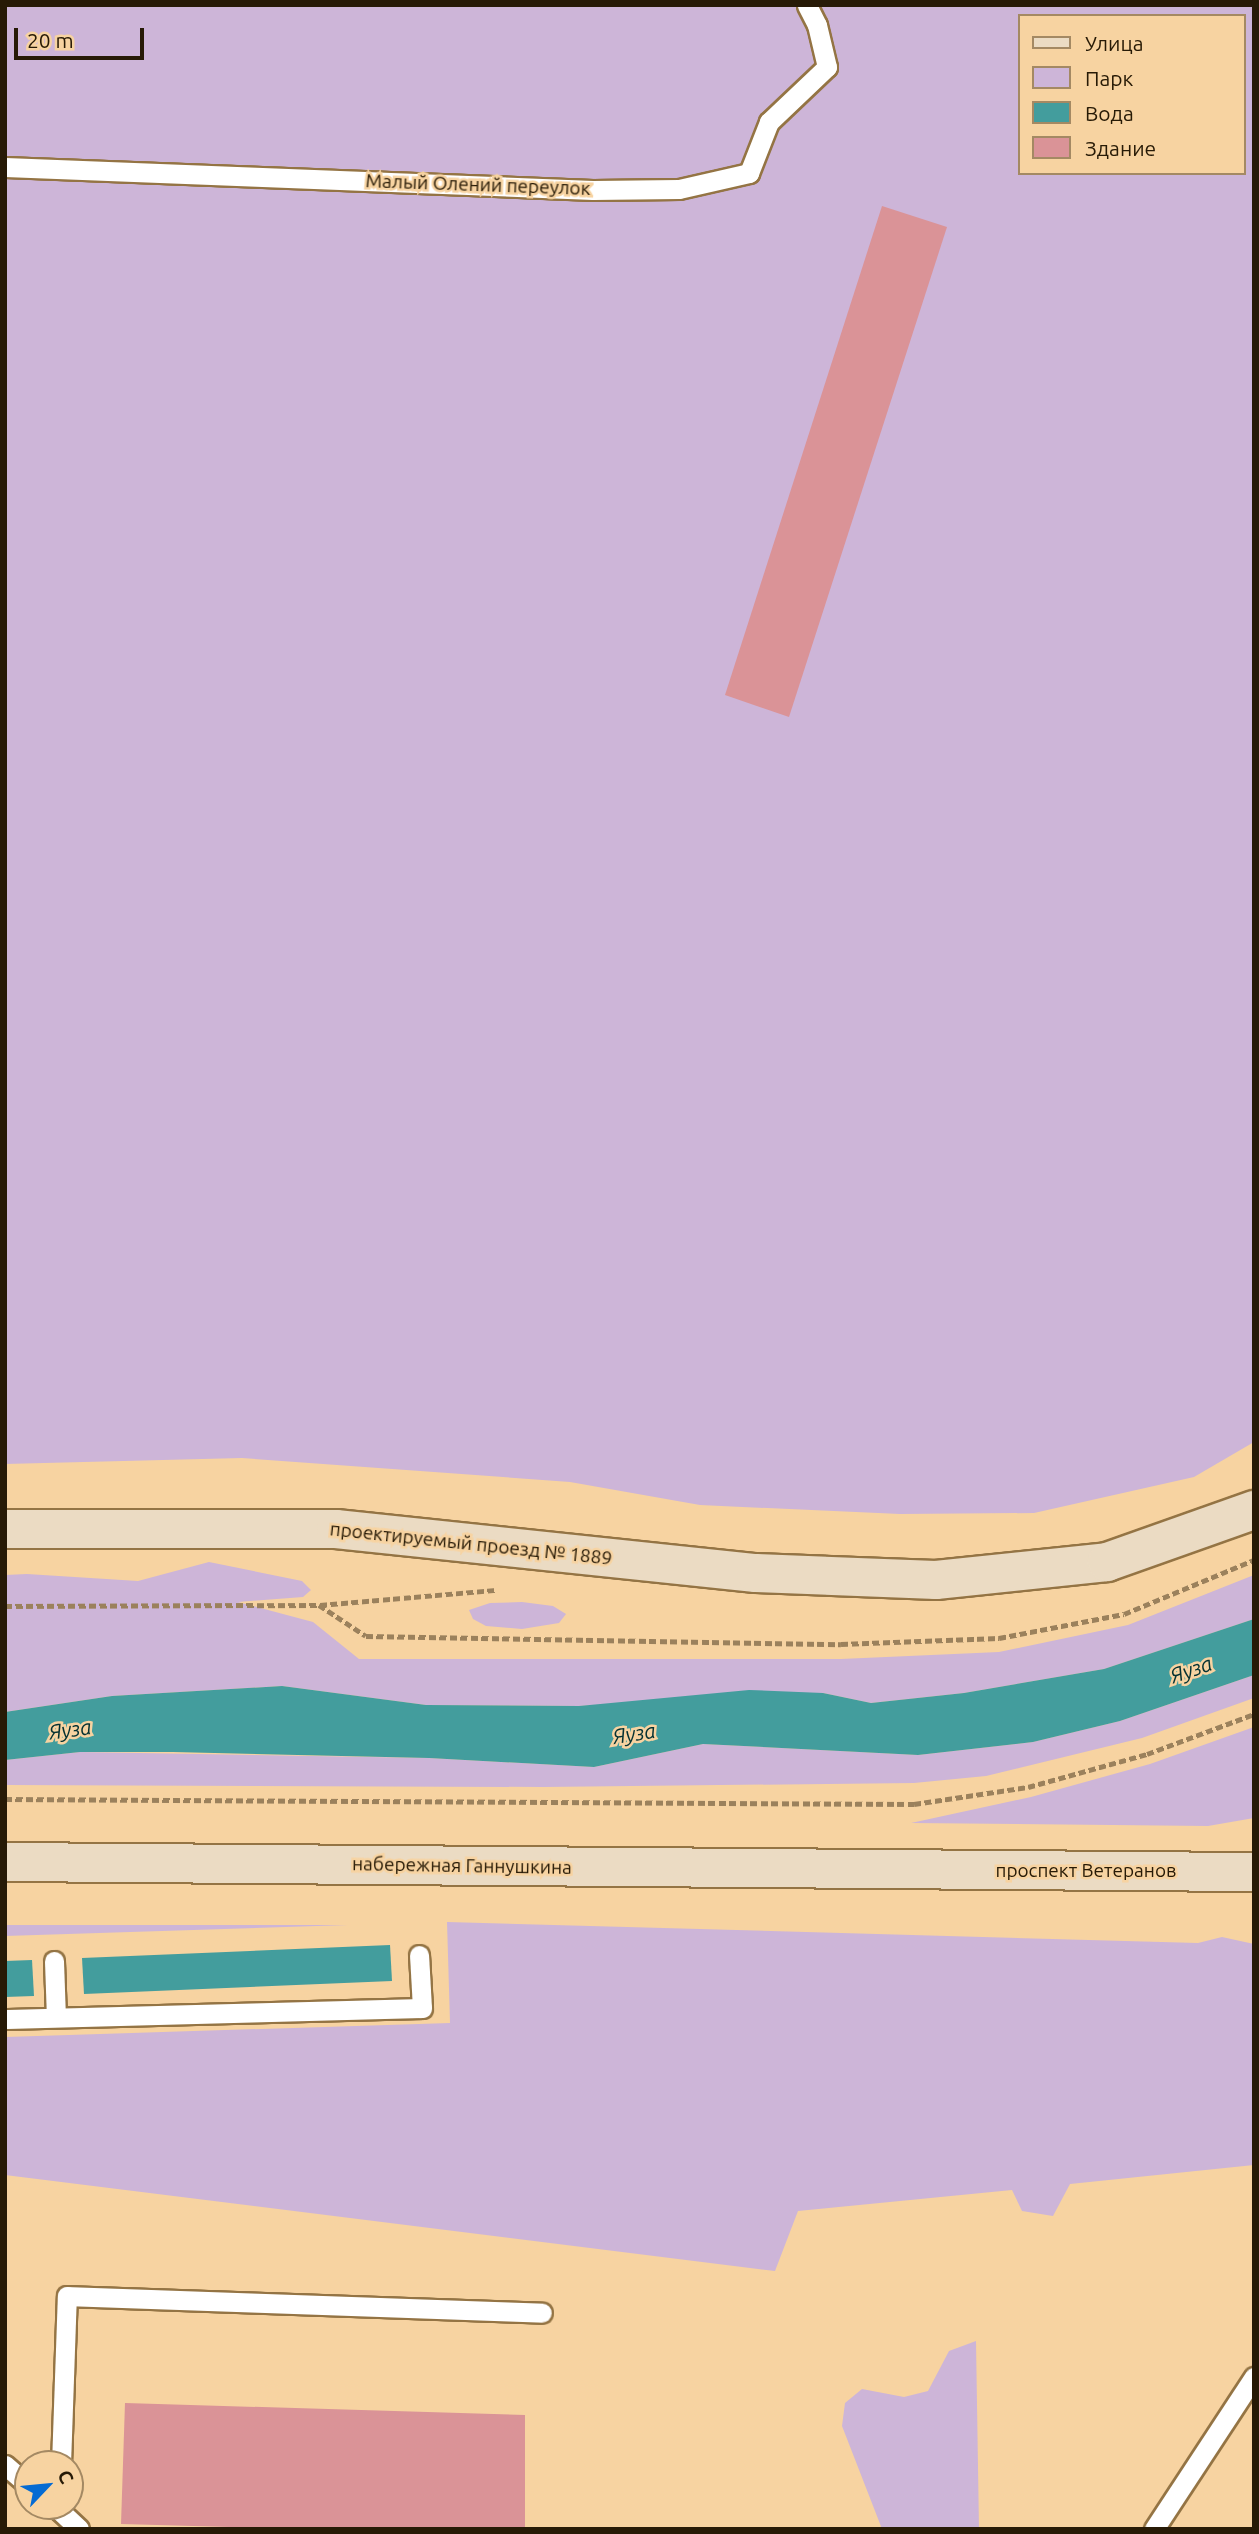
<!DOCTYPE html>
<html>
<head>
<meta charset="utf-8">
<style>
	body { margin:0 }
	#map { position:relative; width:1259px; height:2534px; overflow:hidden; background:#f7d3a1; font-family:Ubuntu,sans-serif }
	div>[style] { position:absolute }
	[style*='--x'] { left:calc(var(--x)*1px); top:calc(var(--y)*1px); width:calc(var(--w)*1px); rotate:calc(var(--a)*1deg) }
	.green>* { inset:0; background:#cdb5d8 }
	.water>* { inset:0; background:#439d9d }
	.building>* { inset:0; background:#da9397 }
	.path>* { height:4.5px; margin-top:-2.25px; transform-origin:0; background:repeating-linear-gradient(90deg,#9b815c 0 7px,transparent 0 10.5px) }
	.roads { filter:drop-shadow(2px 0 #947444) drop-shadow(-2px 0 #947444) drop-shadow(0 2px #947444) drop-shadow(0 -2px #947444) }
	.service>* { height:19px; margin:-9.5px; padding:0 9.5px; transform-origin:9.5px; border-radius:9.5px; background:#fff }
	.secondary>* { height:38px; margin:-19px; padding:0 19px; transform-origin:19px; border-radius:19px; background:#ebdbc3 }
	span { translate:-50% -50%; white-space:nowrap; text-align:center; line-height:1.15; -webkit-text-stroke:5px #f7d3a1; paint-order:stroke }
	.street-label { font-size:19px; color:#271a06 }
	.water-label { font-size:21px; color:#043132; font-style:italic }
	.frame { position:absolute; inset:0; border:7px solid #271a06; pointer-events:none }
	.legend { position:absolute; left:1018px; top:14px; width:228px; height:161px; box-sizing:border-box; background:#f7d3a1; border:2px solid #a48963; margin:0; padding:9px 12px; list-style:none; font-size:21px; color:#271a06 }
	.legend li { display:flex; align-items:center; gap:14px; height:35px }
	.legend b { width:35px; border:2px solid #a48963 }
	.north { position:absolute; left:14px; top:2450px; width:70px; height:70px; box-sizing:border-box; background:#f7d3a1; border:2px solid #a48963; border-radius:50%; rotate:64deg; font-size:19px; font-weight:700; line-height:28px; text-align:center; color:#271a06 }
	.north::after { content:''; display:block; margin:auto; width:24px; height:32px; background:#056bd3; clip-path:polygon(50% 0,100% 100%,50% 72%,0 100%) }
	.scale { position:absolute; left:14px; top:28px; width:130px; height:32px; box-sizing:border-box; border:4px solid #271a06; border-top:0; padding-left:9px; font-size:21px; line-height:24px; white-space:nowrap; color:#271a06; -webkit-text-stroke:5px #f7d3a1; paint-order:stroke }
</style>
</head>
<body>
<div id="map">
	<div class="green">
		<div style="clip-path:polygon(evenodd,5px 5px,1254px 5px,1254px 1442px,1194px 1477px,1034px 1513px,900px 1514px,700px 1505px,570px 1482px,242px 1458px,5px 1464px,5px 5px,1019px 16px,1243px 16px,1243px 173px,1019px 173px,1019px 16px)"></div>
		<div style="clip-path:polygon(209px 1562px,302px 1581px,311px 1590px,303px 1597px,238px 1602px,313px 1622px,359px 1659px,841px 1659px,999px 1652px,1128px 1625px,1254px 1575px,1254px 1619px,1104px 1669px,964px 1693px,871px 1703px,823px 1693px,579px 1706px,426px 1705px,282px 1686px,112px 1696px,5px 1712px,5px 1575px,27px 1574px,138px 1581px)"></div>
		<div style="clip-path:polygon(522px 1602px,553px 1606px,566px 1614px,559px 1623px,522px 1629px,486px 1626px,473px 1619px,469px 1610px,490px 1603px)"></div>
		<div style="clip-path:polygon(1254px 1675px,1254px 1698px,1142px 1738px,986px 1776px,914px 1783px,543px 1787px,5px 1785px,5px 1760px,80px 1752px,429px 1758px,594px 1767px,703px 1744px,918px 1755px,1033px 1742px,1120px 1721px)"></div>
		<div style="clip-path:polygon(1254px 1727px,1254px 1818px,1208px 1826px,911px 1823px,1031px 1797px,1150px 1764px)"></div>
		<div style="clip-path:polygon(447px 1922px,1198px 1943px,1222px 1937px,1254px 1944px,1254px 2165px,1070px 2184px,1053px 2216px,1022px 2211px,1012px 2190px,798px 2211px,775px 2271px,5px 2175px,5px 2037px,450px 2023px)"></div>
		<div style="clip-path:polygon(5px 1925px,348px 1925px,5px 1936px)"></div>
		<div style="clip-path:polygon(976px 2341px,979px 2529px,882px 2529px,842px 2426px,845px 2403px,862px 2389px,904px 2397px,928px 2391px,949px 2351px)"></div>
	</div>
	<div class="water">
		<div style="clip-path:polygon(1254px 1619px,1254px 1675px,1120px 1721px,1033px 1742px,918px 1755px,703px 1744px,594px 1767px,429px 1758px,173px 1752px,80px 1752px,5px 1760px,5px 1712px,112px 1696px,282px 1686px,426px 1705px,579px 1706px,749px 1690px,823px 1693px,871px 1703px,964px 1693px,1104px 1669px)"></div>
		<div style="clip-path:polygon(390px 1945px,392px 1981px,84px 1994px,82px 1958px)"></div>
		<div style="clip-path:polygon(32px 1960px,34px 1996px,5px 1997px,5px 1961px)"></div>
	</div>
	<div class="building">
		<div style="clip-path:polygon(882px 206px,947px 227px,789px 717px,725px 695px)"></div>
		<div style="clip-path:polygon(125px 2403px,525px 2415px,525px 2529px,298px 2529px,121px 2524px)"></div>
	</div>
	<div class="path">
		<div style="--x:320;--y:1605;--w:177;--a:-4.9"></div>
		<div style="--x:5;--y:1606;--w:314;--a:-0.2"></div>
		<div style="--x:319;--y:1605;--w:56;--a:33.4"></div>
		<div style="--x:366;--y:1636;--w:475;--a:1"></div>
		<div style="--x:841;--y:1644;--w:158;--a:-2.2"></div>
		<div style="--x:999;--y:1638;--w:127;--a:-10.9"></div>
		<div style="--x:1124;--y:1614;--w:141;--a:-22.6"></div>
		<div style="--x:5;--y:1799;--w:909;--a:0.32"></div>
		<div style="--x:914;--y:1804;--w:115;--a:-8.5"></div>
		<div style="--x:1028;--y:1787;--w:123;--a:-15.5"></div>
		<div style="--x:1147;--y:1754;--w:114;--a:-20.5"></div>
	</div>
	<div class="roads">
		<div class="service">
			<div style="--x:5;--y:167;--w:588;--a:2.24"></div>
			<div style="--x:593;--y:190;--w:86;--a:-0.7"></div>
			<div style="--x:679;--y:189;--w:72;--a:-12.9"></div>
			<div style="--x:749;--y:173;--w:55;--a:-68.6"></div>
			<div style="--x:769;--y:122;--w:80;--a:-43.5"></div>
			<div style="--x:827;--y:67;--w:43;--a:-103.4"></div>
			<div style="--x:817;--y:25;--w:22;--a:-117"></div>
			<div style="--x:54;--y:1961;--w:56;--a:88"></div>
			<div style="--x:5;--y:2019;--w:417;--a:-1.5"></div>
			<div style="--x:422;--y:2008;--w:53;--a:-93.2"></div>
			<div style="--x:61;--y:2464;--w:168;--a:-88"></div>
			<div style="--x:67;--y:2296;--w:475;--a:2"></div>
			<div style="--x:5;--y:2465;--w:30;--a:41"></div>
			<div style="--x:60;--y:2506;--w:5;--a:90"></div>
			<div style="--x:60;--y:2511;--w:26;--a:43"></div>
			<div style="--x:1154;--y:2529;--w:182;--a:-56.7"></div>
		</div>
		<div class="secondary">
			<div style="--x:5;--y:1529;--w:331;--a:0"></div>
			<div style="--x:336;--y:1529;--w:422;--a:6"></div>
			<div style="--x:756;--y:1573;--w:180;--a:2.2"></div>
			<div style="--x:936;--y:1580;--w:172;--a:-6"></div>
			<div style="--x:1107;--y:1562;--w:156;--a:-19.5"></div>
			<div style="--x:5;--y:1862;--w:1249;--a:0.46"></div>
		</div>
	</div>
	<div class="street-label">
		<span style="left:478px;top:185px;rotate:2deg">Малый Олений переулок</span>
		<span style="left:471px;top:1544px;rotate:6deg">проектируемый проезд № 1889</span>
		<span style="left:462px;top:1866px;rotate:1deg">набережная Ганнушкина</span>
		<span style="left:1086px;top:1871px">проспект Ветеранов</span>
	</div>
	<div class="water-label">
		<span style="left:1191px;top:1669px;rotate:-19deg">Яуза</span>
		<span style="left:70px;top:1729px;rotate:-8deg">Яуза</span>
		<span style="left:634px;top:1733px;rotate:-9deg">Яуза</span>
	</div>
	<div class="frame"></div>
	<ul class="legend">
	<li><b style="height:9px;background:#ebdbc3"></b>Улица</li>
	<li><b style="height:19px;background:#cdb5d8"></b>Парк</li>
	<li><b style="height:19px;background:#439d9d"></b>Вода</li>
	<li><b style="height:19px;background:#da9397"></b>Здание</li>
	</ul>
	<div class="north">С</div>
	<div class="scale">20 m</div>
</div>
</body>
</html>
